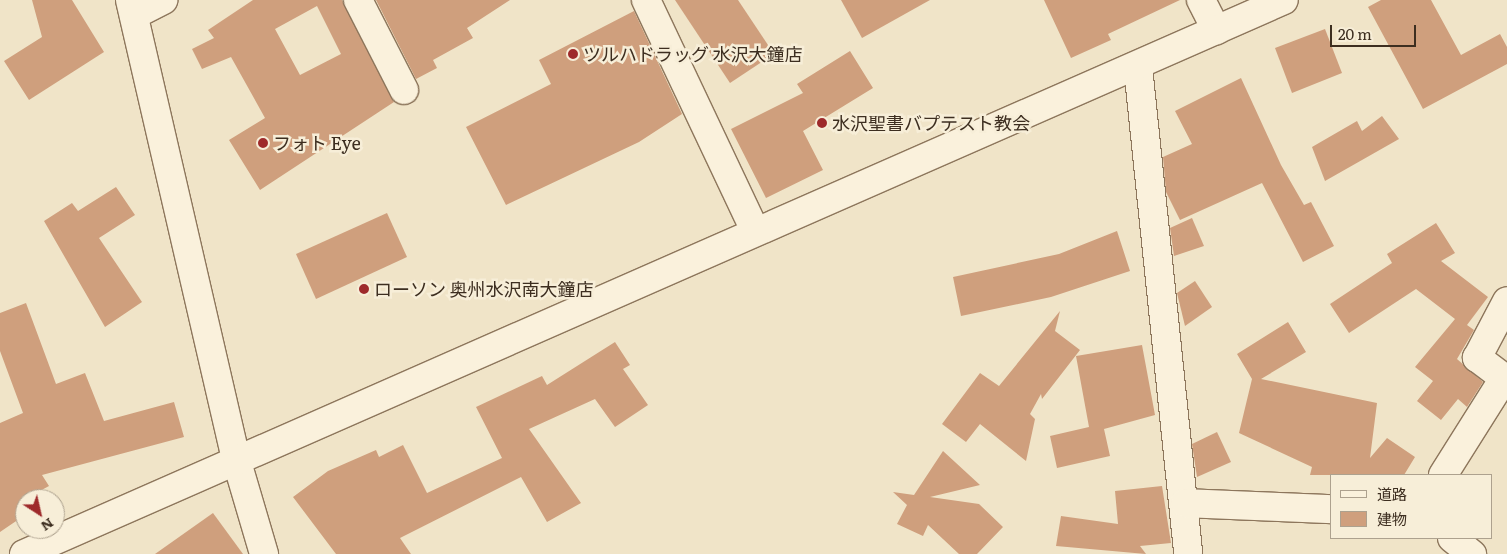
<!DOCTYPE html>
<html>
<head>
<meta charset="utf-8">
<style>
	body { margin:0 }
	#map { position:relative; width:1507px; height:554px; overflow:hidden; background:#f0e4c8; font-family:Literata,"Noto Sans JP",serif }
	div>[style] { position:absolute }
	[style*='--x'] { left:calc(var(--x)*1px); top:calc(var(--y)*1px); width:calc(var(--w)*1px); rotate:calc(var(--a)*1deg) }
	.building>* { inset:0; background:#cf9f7d }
	.roads { filter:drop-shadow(1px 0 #8d765c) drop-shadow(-1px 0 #8d765c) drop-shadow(0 1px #8d765c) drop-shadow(0 -1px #8d765c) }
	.minor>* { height:28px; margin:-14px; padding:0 14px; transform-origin:14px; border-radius:14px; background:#faf1dc }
	.tertiary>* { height:28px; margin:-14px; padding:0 14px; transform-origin:14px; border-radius:14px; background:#faf1dc }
	.dots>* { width:14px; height:14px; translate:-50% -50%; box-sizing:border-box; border:2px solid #f7eed8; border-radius:50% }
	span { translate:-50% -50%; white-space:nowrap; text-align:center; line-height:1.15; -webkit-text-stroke:5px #f7eed8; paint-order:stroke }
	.poi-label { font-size:18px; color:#3d2e20 }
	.left { translate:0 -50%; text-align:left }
	.legend { position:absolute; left:1330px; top:474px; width:162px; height:65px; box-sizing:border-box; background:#f7eed8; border:1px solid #ada18e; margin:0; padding:6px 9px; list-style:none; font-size:15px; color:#3d2e20 }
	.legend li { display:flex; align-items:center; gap:10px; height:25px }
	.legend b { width:25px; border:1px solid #ada18e }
	.north { position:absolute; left:15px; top:489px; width:50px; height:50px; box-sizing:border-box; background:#f7eed8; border:1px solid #ada18e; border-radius:50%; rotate:145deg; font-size:14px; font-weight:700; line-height:20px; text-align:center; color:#3d2e20 }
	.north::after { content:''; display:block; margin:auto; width:18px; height:22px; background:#9e2a2b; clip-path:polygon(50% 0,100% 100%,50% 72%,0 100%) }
	.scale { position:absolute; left:1330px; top:25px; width:86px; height:22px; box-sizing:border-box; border:2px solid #3d2e20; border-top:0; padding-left:6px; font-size:15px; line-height:18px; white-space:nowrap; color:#3d2e20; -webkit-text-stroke:4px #f7eed8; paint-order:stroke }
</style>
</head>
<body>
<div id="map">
	<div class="building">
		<div style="clip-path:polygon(32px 0,72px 0,104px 52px,29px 100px,4px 61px,42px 37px)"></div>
		<div style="clip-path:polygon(evenodd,253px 0,342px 0,394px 102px,260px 190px,229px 140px,265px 118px,231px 57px,202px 69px,192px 49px,214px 38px,208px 30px,253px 0,317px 6px,341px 54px,300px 75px,275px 29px,317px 6px)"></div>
		<div style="clip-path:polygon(376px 0,510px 0,467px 28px,473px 38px,433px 60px,437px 68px,416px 79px)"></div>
		<div style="clip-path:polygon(675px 0,738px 0,774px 54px,730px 83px)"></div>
		<div style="clip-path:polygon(841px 0,930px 0,862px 38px)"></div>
		<div style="clip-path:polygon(1044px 0,1180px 0,1108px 34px,1111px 40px,1071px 58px)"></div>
		<div style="clip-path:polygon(1381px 0,1431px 0,1461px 55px,1500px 34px,1507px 47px,1507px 64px,1423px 109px,1368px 7px)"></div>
		<div style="clip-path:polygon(634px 11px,682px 114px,639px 142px,506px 205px,466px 127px,551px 84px,539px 60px)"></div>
		<div style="clip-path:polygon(1325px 29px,1342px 73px,1292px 93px,1275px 48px)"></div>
		<div style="clip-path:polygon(850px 51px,873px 88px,803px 131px,823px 170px,766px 198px,731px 129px,803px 93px,797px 84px)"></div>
		<div style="clip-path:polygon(1241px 78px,1281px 165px,1304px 205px,1311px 202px,1334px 246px,1303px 262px,1262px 183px,1180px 220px,1166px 192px,1163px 157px,1192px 144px,1175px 111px)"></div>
		<div style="clip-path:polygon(1382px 116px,1399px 139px,1325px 181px,1312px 147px,1357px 121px,1362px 131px)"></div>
		<div style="clip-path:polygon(116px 187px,135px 215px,99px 238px,142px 302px,105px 327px,44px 221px,72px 203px,78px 211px)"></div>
		<div style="clip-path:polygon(387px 213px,407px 257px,316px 299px,296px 254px)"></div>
		<div style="clip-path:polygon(1192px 218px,1204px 246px,1174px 256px,1170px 228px)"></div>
		<div style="clip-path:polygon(1436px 223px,1455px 253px,1441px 261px,1488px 297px,1467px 325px,1474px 330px,1457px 359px,1483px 382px,1467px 407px,1458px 399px,1441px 420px,1417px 401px,1433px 381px,1415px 367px,1455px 319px,1416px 289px,1349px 333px,1330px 304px,1392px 263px,1387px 254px)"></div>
		<div style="clip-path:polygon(1117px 231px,1130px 271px,1051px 297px,961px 316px,953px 277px,1059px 254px)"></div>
		<div style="clip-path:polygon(1195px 281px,1212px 307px,1185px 326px,1177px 293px)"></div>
		<div style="clip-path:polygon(26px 303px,56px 384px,85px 373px,104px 421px,174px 402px,184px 437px,42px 475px,49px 486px,25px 499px,25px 515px,0 532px,0 423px,23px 413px,0 351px,0 313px)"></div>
		<div style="clip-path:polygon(1060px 311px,1055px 331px,1080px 350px,1042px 399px,1041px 394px,1030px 414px,1035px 419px,1026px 461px,980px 424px,966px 442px,942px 424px,980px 373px,999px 386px)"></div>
		<div style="clip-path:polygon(1288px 322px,1306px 352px,1261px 379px,1377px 403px,1370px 458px,1387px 438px,1415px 457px,1404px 475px,1310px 475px,1312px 467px,1239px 433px,1252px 379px,1237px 354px)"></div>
		<div style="clip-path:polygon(615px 342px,630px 365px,623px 369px,648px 405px,615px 427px,595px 399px,529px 429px,581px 503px,547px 522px,521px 477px,400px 538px,411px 554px,336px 554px,293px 497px,328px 471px,376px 450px,379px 457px,403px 445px,427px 493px,502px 458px,476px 407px,542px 376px,547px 385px)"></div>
		<div style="clip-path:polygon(1142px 345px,1155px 415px,1104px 429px,1110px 456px,1057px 468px,1050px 436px,1089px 427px,1076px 356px)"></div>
		<div style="clip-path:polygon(1217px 432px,1231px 462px,1197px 477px,1192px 444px)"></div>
		<div style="clip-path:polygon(943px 451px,980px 485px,930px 497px,979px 504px,1003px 527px,977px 554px,959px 554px,928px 525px,923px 536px,897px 524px,907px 505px,893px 492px,914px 495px)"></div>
		<div style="clip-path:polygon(1162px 486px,1171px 543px,1140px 546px,1146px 554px,1056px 546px,1061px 516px,1118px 524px,1115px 491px)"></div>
		<div style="clip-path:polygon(213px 513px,243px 554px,155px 554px)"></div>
	</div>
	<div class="roads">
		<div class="minor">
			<div style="--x:358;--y:0;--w:101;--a:62.9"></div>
			<div style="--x:646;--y:0;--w:255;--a:64.7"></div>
			<div style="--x:1201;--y:0;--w:34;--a:63"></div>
			<div style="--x:134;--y:15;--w:33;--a:-27"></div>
			<div style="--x:1138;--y:67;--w:490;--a:84.1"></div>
			<div style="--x:1504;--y:378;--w:34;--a:-143"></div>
			<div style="--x:1477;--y:358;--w:64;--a:-62.2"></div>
			<div style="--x:1443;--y:475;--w:115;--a:-57.8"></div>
			<div style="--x:1504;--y:378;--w:4;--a:34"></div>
			<div style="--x:1185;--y:503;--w:146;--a:2.4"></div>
			<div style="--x:1452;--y:538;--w:26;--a:39"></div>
		</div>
		<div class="tertiary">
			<div style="--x:130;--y:0;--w:474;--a:77"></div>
			<div style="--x:237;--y:462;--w:96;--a:73.6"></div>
			<div style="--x:24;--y:554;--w:1376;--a:-23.73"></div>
		</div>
	</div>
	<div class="dots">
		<div style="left:573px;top:54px;background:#9e2a2b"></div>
		<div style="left:822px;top:123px;background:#9e2a2b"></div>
		<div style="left:263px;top:143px;background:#9e2a2b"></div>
		<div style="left:364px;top:289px;background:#9e2a2b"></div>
	</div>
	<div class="poi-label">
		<span class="left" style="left:583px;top:54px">ツルハドラッグ 水沢大鐘店</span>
		<span class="left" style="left:832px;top:123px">水沢聖書バプテスト教会</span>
		<span class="left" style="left:273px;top:143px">フォト Eye</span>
		<span class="left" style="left:374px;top:289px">ローソン 奥州水沢南大鐘店</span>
	</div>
	<ul class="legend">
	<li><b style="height:6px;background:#faf1dc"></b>道路</li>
	<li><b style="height:14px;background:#cf9f7d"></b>建物</li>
	</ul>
	<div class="north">N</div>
	<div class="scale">20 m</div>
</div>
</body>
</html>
